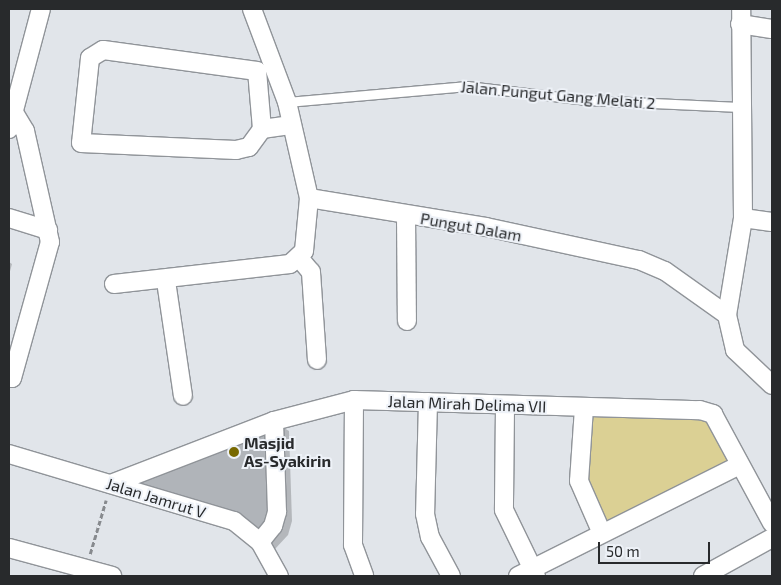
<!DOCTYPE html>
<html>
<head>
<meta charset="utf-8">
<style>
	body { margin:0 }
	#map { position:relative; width:781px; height:585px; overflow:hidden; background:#e1e5ea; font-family:"Exo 2",sans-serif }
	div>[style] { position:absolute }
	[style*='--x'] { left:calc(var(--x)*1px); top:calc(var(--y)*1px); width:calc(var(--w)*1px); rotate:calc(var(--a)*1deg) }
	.green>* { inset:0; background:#dbd094 }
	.shadow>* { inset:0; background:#0003 }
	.building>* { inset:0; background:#b0b4b9 }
	.path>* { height:2.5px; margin-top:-1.25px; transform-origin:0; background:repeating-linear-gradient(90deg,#878a8e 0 5px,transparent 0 7.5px) }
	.roads { filter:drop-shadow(1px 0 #909499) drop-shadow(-1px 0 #909499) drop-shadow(0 1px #909499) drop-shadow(0 -1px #909499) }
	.service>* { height:9px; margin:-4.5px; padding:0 4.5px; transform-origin:4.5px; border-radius:4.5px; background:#fff }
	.minor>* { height:18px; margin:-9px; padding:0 9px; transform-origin:9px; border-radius:9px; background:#fff }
	.dots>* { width:14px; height:14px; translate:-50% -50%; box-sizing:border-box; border:2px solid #eef2f8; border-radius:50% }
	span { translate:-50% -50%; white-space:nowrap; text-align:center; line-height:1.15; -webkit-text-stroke:4px #eef2f8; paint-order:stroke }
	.street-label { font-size:16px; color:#282a2c }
	.poi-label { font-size:16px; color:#282a2c; font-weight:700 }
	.left { translate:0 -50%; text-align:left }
	.frame { position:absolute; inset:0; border:10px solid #282a2c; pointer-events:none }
	.scale { position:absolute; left:598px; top:542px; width:112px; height:22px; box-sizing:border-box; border:2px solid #282a2c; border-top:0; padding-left:6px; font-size:15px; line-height:18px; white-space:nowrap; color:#282a2c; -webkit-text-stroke:4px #eef2f8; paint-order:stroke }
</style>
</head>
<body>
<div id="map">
	<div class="green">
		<div style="clip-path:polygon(584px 408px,700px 410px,740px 465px,601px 531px,579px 481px)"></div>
	</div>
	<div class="shadow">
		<div style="clip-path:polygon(9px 262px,12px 264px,9px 275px)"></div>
		<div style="clip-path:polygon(274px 422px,289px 431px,292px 521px,288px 535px,275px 549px,260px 541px)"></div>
	</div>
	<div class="building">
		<div style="clip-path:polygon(274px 421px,277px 512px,260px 542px,246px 528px,111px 484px)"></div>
	</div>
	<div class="path">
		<div style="--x:90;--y:554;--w:56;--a:-73.5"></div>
	</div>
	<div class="roads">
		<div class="service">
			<div style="--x:287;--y:102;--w:181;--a:-5.1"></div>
			<div style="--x:467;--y:86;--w:121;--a:6.7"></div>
			<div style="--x:587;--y:100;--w:153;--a:2.6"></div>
		</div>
		<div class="minor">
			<div style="--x:252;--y:9;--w:99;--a:69.4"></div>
			<div style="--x:287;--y:102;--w:98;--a:77.1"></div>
			<div style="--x:309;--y:198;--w:179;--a:9.3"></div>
			<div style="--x:486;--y:227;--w:157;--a:12.2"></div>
			<div style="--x:639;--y:260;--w:28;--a:23"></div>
			<div style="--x:665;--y:271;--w:76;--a:35.4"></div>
			<div style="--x:727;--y:315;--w:36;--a:77"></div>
			<div style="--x:735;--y:350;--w:51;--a:43.4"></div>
			<div style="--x:740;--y:24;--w:32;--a:9"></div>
			<div style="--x:9;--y:129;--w:124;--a:-75.1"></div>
			<div style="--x:262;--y:129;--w:58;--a:-94.9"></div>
			<div style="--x:257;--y:71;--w:155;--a:-172.2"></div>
			<div style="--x:103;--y:50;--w:15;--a:148"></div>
			<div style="--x:90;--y:58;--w:85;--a:96"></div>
			<div style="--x:81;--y:143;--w:155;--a:2.6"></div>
			<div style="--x:236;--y:150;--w:13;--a:-13"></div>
			<div style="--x:249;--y:147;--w:22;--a:-54"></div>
			<div style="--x:262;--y:129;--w:30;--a:-8"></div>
			<div style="--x:406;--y:215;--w:106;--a:89.5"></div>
			<div style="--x:9;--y:218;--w:41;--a:17.1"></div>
			<div style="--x:743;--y:218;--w:29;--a:8"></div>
			<div style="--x:300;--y:259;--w:17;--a:50"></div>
			<div style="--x:311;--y:272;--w:88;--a:86.1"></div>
			<div style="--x:166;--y:281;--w:116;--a:81.6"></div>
			<div style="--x:114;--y:284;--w:177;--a:-6.5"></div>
			<div style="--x:290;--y:264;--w:19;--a:-43"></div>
			<div style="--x:304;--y:251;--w:53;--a:-84.6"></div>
			<div style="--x:727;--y:315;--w:98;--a:-80.6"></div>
			<div style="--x:743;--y:218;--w:209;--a:-90.5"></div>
			<div style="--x:9;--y:377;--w:3;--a:18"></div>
			<div style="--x:12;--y:378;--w:141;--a:-74.4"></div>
			<div style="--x:50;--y:242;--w:114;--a:-102.7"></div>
			<div style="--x:25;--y:131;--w:21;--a:-121"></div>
			<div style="--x:354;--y:400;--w:145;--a:90.4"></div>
			<div style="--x:353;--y:545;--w:33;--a:70"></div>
			<div style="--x:428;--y:402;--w:112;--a:91.5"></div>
			<div style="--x:425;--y:514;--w:24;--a:78"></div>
			<div style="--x:430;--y:537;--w:44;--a:61.7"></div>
			<div style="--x:505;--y:407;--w:103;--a:90.6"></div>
			<div style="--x:504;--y:510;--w:73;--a:64.1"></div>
			<div style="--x:584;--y:408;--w:73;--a:93.9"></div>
			<div style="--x:579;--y:481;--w:55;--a:66.3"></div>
			<div style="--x:9;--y:454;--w:235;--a:16.6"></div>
			<div style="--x:234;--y:521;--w:33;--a:39"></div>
			<div style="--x:260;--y:542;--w:39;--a:61"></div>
			<div style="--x:111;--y:484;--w:175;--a:-21.1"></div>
			<div style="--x:274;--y:421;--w:83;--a:-14.7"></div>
			<div style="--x:354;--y:400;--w:346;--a:1.7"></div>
			<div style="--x:700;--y:410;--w:14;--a:17"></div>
			<div style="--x:713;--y:414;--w:124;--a:61.6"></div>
			<div style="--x:260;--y:542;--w:21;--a:-51"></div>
			<div style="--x:273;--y:526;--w:15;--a:-74"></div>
			<div style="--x:277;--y:512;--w:91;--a:-91.9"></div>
			<div style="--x:9;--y:548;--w:107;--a:15.2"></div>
			<div style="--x:518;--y:576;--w:248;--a:-26.6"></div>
			<div style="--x:703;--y:576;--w:79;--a:-28.8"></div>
		</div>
	</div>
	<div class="dots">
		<div style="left:234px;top:452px;background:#786900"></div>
	</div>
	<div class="street-label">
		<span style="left:558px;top:95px;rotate:5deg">Jalan Pungut Gang Melati 2</span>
		<span style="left:471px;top:227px;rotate:10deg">Pungut Dalam</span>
		<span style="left:467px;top:404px;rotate:2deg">Jalan Mirah Delima VII</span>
		<span style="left:156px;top:498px;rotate:17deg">Jalan Jamrut V</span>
	</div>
	<div class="poi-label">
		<span class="left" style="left:244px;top:452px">Masjid<br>As-Syakirin</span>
	</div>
	<div class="frame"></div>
	<div class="scale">50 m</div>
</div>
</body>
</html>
